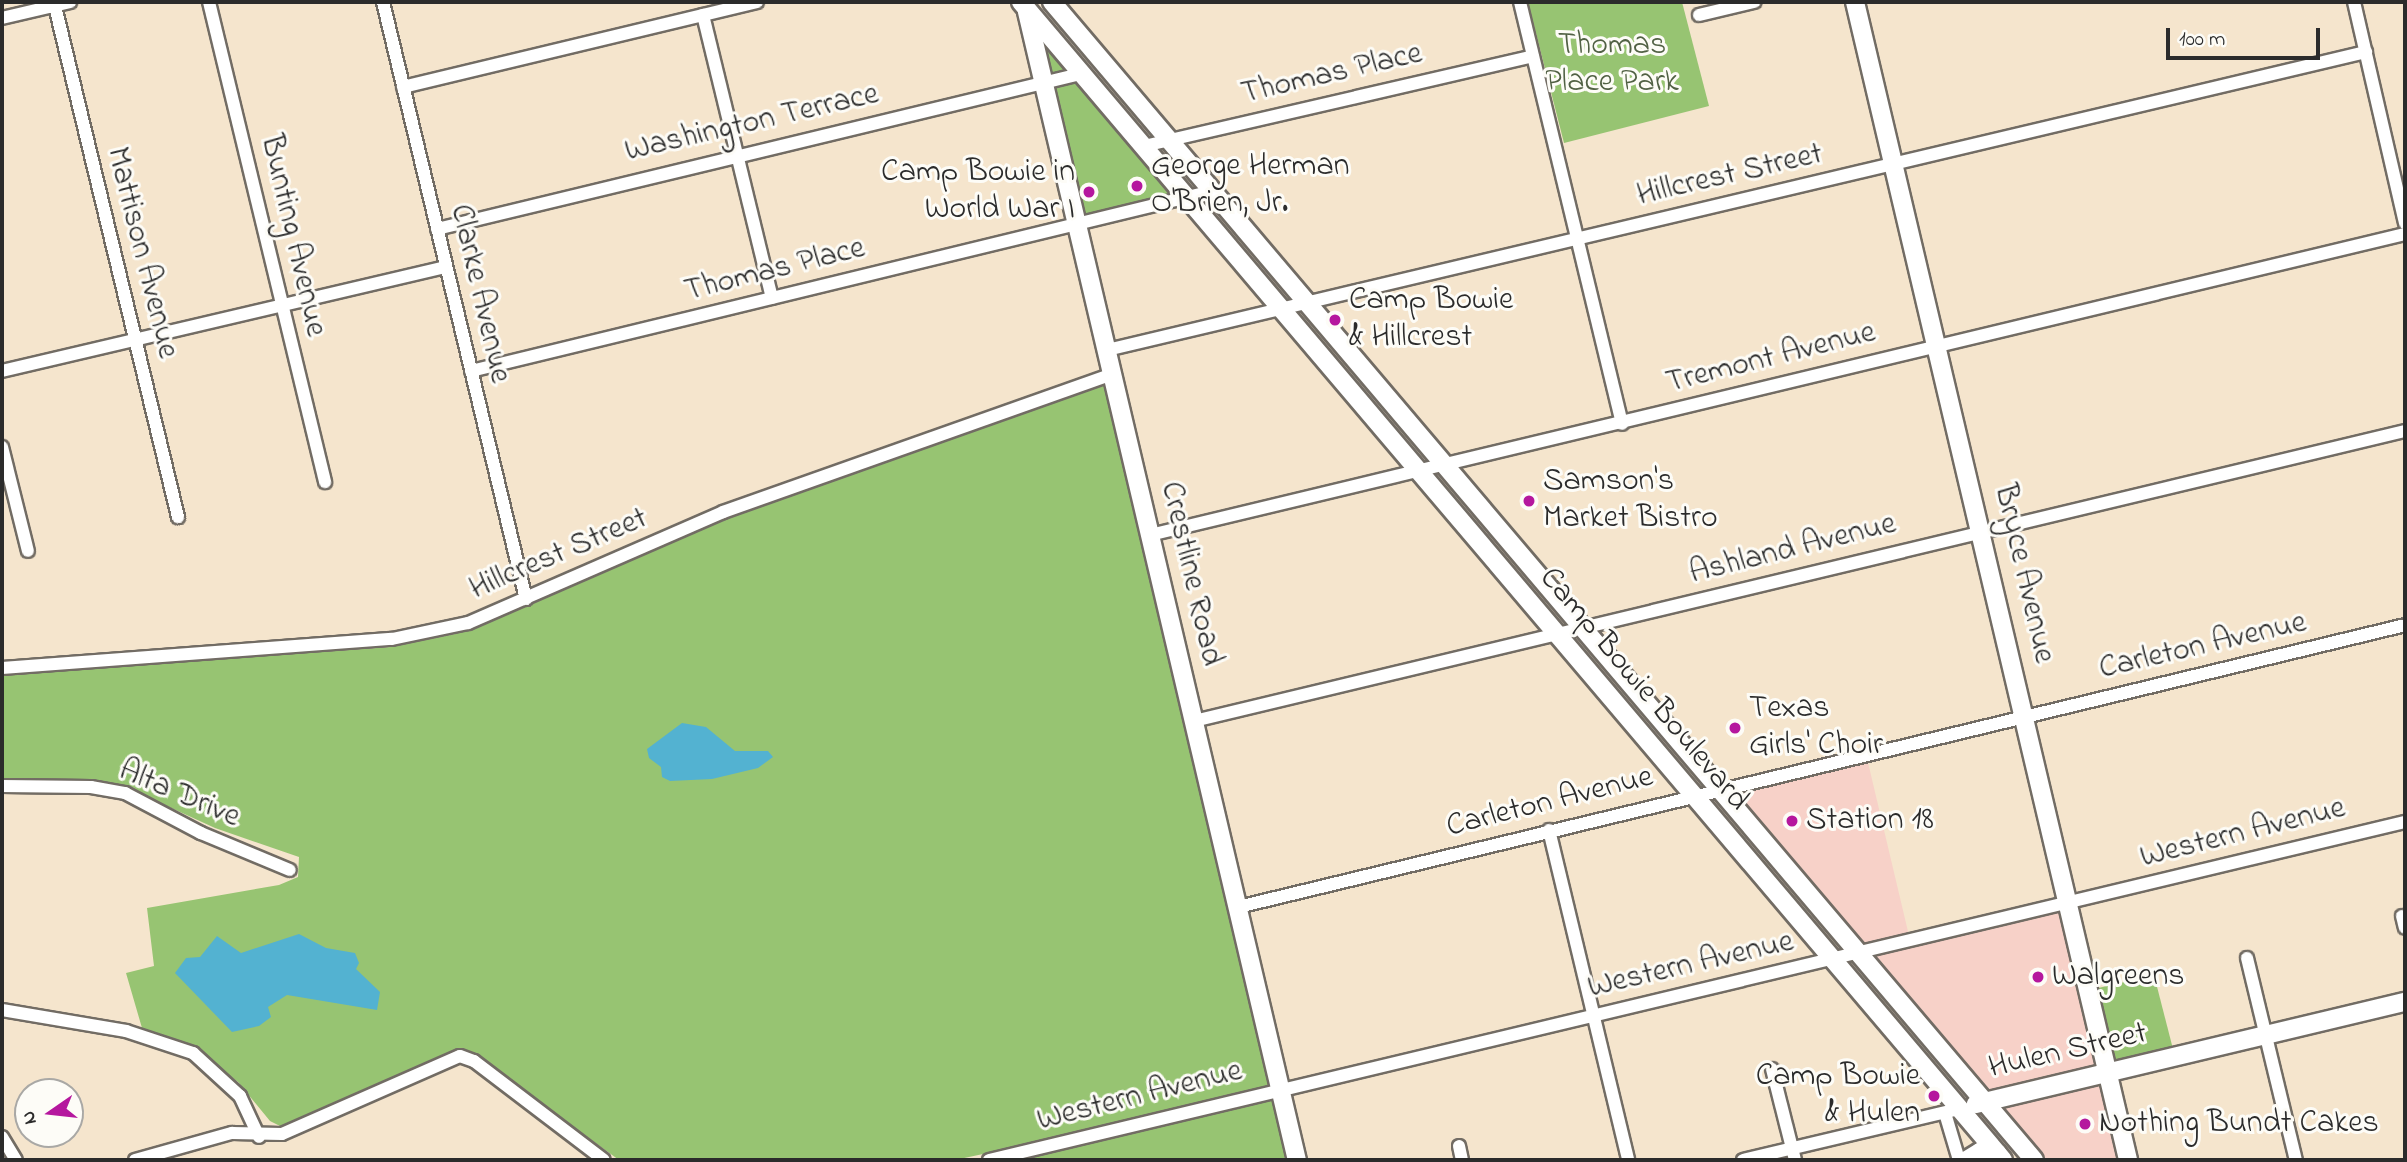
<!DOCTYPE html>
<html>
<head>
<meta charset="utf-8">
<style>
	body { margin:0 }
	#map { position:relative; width:2407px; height:1162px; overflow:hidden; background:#f5e5cd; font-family:"Indie Flower",sans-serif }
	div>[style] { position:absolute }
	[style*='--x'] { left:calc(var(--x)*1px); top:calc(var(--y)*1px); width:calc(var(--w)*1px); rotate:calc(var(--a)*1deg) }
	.built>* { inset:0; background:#f7d1c8 }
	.green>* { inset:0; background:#97c472 }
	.water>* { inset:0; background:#53b2d1 }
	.roads { filter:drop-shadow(2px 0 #726c64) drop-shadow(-2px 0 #726c64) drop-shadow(0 2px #726c64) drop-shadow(0 -2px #726c64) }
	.street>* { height:12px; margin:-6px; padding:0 6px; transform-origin:6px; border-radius:6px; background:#fff }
	.secondary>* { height:18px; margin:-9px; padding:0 9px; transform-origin:9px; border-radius:9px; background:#fff }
	.dots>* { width:19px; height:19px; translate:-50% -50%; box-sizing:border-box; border:4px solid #fdfcf7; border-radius:50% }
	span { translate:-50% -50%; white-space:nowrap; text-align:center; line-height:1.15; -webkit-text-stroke:6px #fdfcf7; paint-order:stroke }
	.park-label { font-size:32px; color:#516144 }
	.street-label { font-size:32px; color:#2b2b2b }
	.poi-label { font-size:32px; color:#2b2b2b }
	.left { translate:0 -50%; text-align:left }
	.right { translate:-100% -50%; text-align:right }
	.frame { position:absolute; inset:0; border:4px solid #2b2b2b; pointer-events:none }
	.north { position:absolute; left:14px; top:1078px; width:70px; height:70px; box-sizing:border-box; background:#fdfcf7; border:2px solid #a9a8a5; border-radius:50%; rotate:256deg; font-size:19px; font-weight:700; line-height:28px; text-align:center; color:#2b2b2b }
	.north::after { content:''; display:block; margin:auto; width:24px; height:32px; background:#b5179e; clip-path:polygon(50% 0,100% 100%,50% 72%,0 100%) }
	.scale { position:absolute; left:2166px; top:28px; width:154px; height:32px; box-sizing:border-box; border:4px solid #2b2b2b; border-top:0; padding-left:9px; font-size:21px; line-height:24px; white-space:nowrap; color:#2b2b2b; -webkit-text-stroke:5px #fdfcf7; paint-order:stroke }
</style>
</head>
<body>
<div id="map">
	<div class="built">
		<div style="clip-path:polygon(1866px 754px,1910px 940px,2070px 903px,2137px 1160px,2046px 1160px,1729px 787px)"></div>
	</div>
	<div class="green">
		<div style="clip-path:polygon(1528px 2px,1682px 2px,1709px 106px,1564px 143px)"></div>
		<div style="clip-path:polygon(1039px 35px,1175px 196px,1081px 218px)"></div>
		<div style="clip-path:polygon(1106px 384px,1289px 1160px,1003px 1160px,997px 1151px,955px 1160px,619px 1160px,477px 1057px,461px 1051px,282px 1127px,270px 1121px,238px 1082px,193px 1048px,142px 1028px,126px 973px,154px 966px,147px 908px,279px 885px,298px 877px,299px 857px,215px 828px,121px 785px,2px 781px,2px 675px,391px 647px,455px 634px,727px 518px)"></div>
		<div style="clip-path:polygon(2154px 975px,2173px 1049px,2113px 1062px,2094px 989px)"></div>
	</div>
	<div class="water">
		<div style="clip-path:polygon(682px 723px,706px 727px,735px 751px,768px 751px,773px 757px,758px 768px,712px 779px,670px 781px,662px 777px,661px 767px,649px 758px,647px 749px)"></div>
		<div style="clip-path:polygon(299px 934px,326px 948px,355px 953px,359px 963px,356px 969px,380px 992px,377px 1010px,287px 995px,268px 1007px,271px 1017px,259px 1026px,232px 1032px,175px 973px,186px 958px,200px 957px,217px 936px,241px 953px)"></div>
	</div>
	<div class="roads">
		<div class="street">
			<div style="--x:54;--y:2;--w:530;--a:76.46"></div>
			<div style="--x:209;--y:2;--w:494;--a:76.4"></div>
			<div style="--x:383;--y:2;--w:614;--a:76.53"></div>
			<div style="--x:1520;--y:2;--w:434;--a:76.4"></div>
			<div style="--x:2354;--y:2;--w:227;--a:77"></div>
			<div style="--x:703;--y:15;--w:291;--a:76.3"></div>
			<div style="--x:1699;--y:15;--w:57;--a:-13.3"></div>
			<div style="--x:2;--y:18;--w:70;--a:-13.2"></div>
			<div style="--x:403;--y:87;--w:364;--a:-13.5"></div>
			<div style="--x:1144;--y:146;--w:399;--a:-13"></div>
			<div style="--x:437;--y:229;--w:661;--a:-13.55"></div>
			<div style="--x:1107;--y:350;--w:1294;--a:-13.32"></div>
			<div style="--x:2;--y:371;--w:455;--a:-13.2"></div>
			<div style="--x:471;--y:371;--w:764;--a:-13.64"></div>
			<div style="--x:2;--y:447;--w:107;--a:76"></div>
			<div style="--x:1150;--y:535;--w:1291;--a:-13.49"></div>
			<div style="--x:2;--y:668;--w:391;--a:-4.3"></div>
			<div style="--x:392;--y:639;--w:78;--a:-11.9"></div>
			<div style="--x:468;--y:623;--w:278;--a:-23.5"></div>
			<div style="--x:723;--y:512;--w:413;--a:-19.5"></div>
			<div style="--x:1194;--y:721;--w:1245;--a:-13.47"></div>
			<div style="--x:2;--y:786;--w:89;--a:0.6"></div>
			<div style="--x:91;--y:787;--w:35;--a:10"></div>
			<div style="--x:125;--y:793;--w:86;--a:27.8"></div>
			<div style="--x:201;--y:833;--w:96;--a:22.6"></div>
			<div style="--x:1549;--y:830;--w:339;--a:76.5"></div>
			<div style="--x:1238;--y:907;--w:1201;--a:-13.58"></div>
			<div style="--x:2402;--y:916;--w:12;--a:76"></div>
			<div style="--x:2247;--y:958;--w:208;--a:76.4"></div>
			<div style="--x:2;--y:1010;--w:126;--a:9.6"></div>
			<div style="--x:126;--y:1031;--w:71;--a:18.2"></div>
			<div style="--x:193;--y:1053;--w:64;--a:42.5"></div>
			<div style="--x:240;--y:1096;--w:45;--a:65.1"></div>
			<div style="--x:1772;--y:1069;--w:94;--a:75.8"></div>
			<div style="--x:1945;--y:1113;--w:49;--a:73.4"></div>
			<div style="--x:2;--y:1137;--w:27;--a:59"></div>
			<div style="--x:1459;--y:1146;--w:14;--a:78"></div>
			<div style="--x:135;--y:1160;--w:101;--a:-15.6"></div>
			<div style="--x:232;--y:1133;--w:50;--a:1.1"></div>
			<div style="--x:282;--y:1134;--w:194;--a:-23.7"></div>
			<div style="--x:460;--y:1056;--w:15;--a:20"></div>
			<div style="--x:474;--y:1061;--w:163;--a:37.3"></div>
			<div style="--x:989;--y:1160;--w:1456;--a:-13.43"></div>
			<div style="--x:1743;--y:1160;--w:222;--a:-13.3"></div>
		</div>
		<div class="secondary">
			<div style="--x:1021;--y:2;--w:1518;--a:49.7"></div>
			<div style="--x:1052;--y:2;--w:1518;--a:49.7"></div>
			<div style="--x:1855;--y:2;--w:1190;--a:76.73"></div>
			<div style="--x:1027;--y:12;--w:1179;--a:76.77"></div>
			<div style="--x:1976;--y:1104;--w:441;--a:-13.4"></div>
			<div style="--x:1967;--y:1160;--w:15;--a:-32"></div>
			<div style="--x:1980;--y:1152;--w:17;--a:3"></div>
		</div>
	</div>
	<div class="dots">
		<div style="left:1137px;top:186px;background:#b5179e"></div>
		<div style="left:1089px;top:192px;background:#b5179e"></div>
		<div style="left:1335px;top:320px;background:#b5179e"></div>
		<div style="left:1529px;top:501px;background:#b5179e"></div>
		<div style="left:1735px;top:728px;background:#b5179e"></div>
		<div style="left:1792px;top:821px;background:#b5179e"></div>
		<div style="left:2038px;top:977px;background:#b5179e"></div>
		<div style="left:1934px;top:1096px;background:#b5179e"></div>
		<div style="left:2085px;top:1124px;background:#b5179e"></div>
	</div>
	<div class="park-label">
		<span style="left:1612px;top:65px">Thomas<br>Place Park</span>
	</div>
	<div class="street-label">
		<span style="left:1332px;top:75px;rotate:-13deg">Thomas Place</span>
		<span style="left:752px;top:124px;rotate:-13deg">Washington Terrace</span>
		<span style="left:1730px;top:176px;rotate:-13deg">Hillcrest Street</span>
		<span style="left:292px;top:236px;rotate:77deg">Bunting Avenue</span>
		<span style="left:141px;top:253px;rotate:76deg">Mattison Avenue</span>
		<span style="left:775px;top:271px;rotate:-14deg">Thomas Place</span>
		<span style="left:479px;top:294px;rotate:77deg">Clarke Avenue</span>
		<span style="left:1771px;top:359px;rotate:-14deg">Tremont Avenue</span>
		<span style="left:1793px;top:550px;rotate:-14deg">Ashland Avenue</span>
		<span style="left:559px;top:555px;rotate:-23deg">Hillcrest Street</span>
		<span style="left:1190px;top:574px;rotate:77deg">Crestline Road</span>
		<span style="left:2023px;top:574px;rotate:77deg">Bryce Avenue</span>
		<span style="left:2203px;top:647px;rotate:-13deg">Carleton Avenue</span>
		<span style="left:1643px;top:690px;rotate:50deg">Camp Bowie Boulevard</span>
		<span style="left:179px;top:795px;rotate:23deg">Alta Drive</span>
		<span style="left:1550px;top:803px;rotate:-14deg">Carleton Avenue</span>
		<span style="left:2243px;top:834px;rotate:-14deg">Western Avenue</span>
		<span style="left:1691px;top:966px;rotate:-13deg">Western Avenue</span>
		<span style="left:2068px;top:1052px;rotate:-13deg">Hulen Street</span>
		<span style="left:1140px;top:1097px;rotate:-14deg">Western Avenue</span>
	</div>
	<div class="poi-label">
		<span class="left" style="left:1151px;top:186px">George Herman<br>O'Brien, Jr.</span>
		<span class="right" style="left:1075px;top:192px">Camp Bowie in<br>World War I</span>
		<span class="left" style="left:1349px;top:320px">Camp Bowie<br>&amp; Hillcrest</span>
		<span class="left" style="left:1543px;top:501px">Samson's<br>Market Bistro</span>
		<span class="left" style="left:1749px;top:728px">Texas<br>Girls' Choir</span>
		<span class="left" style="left:1806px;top:821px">Station 18</span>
		<span class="left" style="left:2052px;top:977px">Walgreens</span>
		<span class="right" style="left:1920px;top:1096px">Camp Bowie<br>&amp; Hulen</span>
		<span class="left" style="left:2099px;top:1124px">Nothing Bundt Cakes</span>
	</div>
	<div class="frame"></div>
	<div class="north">N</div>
	<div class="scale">100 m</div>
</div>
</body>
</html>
